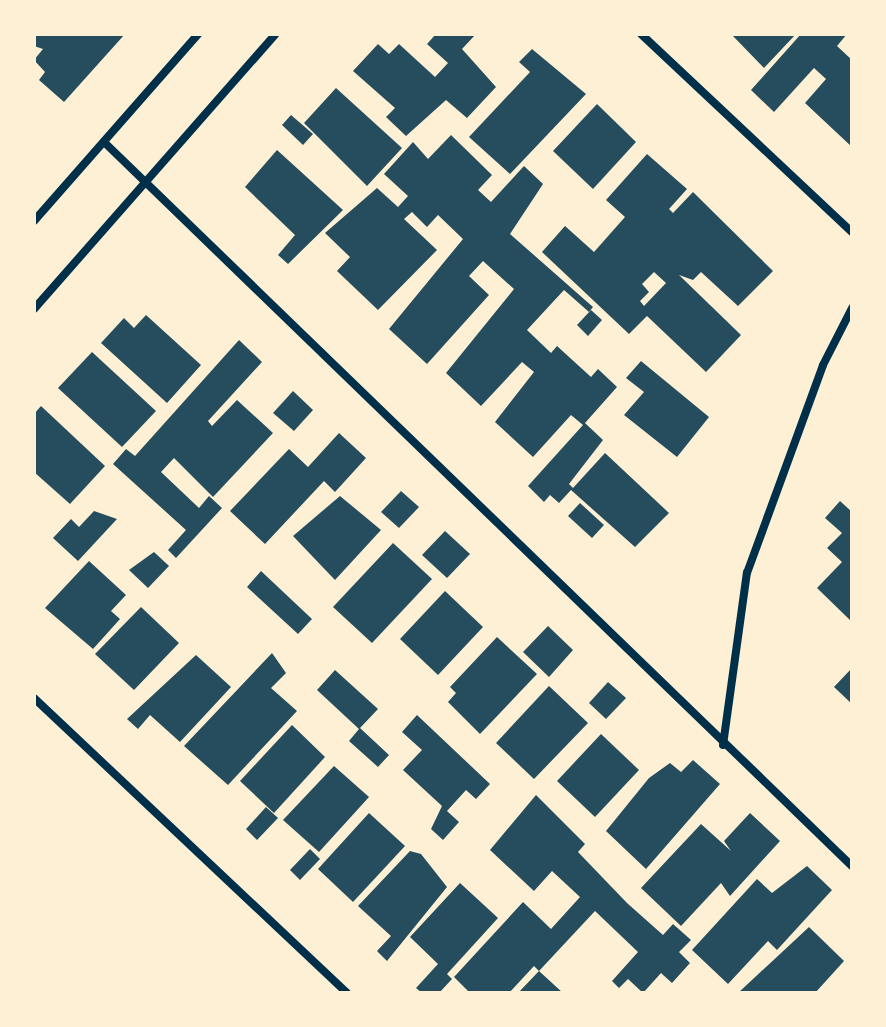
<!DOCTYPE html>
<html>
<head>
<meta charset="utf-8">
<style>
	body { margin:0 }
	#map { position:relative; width:886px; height:1027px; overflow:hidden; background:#fdf0d5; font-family:Literata,serif }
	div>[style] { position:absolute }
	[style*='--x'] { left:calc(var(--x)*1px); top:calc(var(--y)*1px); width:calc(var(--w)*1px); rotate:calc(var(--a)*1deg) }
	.building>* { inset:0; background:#264d5e }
	.minor>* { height:8px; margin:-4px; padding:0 4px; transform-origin:4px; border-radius:4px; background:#003049 }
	span { translate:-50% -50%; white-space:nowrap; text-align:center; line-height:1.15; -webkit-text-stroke:8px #fdf0d5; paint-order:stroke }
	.frame { position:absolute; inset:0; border:36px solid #fdf0d5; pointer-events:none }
</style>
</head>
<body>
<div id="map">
	<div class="building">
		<div style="clip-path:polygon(34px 34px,125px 34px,64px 102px,39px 80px,45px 72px,34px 60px,43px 49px,34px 46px)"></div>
		<div style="clip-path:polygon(436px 34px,476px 34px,462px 49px,496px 87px,467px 118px,446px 100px,406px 136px,386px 117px,395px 108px,353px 71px,378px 44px,389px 54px,399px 44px,435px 77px,448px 63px,427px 44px)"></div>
		<div style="clip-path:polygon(731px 34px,796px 34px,764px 68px)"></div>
		<div style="clip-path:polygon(801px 34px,847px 34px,837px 46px,852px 60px,852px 147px,805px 103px,826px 79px,814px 68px,774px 112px,751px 90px)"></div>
		<div style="clip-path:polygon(532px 49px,586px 94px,510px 174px,469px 137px,530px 72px,519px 62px)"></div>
		<div style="clip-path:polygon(336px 88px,402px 148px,367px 186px,304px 123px)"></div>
		<div style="clip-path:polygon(597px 104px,636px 142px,593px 189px,553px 151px)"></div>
		<div style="clip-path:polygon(291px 115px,313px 134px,303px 145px,282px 125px)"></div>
		<div style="clip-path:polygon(451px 135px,492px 175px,478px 190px,491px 202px,524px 166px,543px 184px,510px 234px,593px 307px,589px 312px,564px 290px,527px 330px,551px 353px,557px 346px,591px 377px,598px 369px,617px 387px,585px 423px,603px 440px,569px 484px,573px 488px,605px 453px,669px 513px,635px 547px,571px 490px,559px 503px,550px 495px,544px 502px,528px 486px,583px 425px,571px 415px,533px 457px,495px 422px,534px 372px,522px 362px,481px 406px,446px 373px,514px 289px,483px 261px,469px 276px,489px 295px,427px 364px,389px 329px,463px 239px,438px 215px,427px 227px,412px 212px,404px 219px,437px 250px,378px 310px,337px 271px,350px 257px,325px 233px,377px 188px,398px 207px,408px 196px,384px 174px,413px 142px,428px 159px)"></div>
		<div style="clip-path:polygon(277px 150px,343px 210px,288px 264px,278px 255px,295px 235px,245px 187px)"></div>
		<div style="clip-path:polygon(evenodd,647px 154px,687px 189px,669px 209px,673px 213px,693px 192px,773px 271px,738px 306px,701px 272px,693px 280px,679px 275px,741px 335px,706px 372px,647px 316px,629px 334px,542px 252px,565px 226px,594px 252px,625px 217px,606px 200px,647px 154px,654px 272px,666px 283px,644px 306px,640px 301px,649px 292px,642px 284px,654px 272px)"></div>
		<div style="clip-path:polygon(591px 310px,602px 320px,588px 336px,577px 325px)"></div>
		<div style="clip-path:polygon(146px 315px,201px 365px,167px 403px,101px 343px,124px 318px,134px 328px)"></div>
		<div style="clip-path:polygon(239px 340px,262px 362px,208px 421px,212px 426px,237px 400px,273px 433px,213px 497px,174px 458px,161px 472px,199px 508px,209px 496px,222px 508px,176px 558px,168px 550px,186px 530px,113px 464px,126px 449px,135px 456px)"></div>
		<div style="clip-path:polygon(92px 352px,156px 411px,122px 447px,58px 388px)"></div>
		<div style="clip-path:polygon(641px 361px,709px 417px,677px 457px,624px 415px,644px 392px,626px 378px)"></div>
		<div style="clip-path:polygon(293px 391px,313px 410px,294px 431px,273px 413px)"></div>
		<div style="clip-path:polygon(41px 406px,105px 466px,70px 504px,34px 472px,34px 414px)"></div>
		<div style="clip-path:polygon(339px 433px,366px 458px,335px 492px,324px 481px,265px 544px,230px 511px,289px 449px,308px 467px)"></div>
		<div style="clip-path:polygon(401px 491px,419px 507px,399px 528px,381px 512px)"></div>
		<div style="clip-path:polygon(340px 496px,381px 530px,335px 580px,293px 536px)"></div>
		<div style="clip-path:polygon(840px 501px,852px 512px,852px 622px,817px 588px,842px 562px,827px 548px,842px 533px,825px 518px)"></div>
		<div style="clip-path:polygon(580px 503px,604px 525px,592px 538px,568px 516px)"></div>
		<div style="clip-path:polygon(94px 511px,117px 519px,78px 561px,53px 538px,71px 519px,79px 527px)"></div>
		<div style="clip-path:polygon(445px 531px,470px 554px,447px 578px,422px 555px)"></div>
		<div style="clip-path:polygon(393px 543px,432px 579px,372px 643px,333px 607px)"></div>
		<div style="clip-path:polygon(154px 552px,169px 566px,148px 588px,129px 570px)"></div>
		<div style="clip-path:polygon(89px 561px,126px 595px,111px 611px,120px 619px,93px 649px,45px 608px)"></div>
		<div style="clip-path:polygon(261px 571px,312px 619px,298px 634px,247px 587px)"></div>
		<div style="clip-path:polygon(445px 591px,483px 627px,438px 675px,400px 639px)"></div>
		<div style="clip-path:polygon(141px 607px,179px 643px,134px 690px,95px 654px)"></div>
		<div style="clip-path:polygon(548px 626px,573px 650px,549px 677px,523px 652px)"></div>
		<div style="clip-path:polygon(497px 637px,537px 674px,480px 734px,448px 702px,456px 693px,450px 687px)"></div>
		<div style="clip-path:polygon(272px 653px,286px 673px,271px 688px,297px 711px,228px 785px,184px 746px)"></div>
		<div style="clip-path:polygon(196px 655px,231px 687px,180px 742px,150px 715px,138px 729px,127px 719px)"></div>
		<div style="clip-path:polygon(852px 668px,852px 704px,834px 687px)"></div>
		<div style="clip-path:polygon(335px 670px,378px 709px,360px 728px,389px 755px,378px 767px,349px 741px,359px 729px,317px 690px)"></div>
		<div style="clip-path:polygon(608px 682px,626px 698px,606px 719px,589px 703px)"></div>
		<div style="clip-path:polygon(549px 686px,588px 723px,534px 779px,496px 743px)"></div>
		<div style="clip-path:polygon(417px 715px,490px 784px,476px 799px,466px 790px,447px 811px,459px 822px,443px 840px,431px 829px,442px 806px,403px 770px,422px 750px,402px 732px)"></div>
		<div style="clip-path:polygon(292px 725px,325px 757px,274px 813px,240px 781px)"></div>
		<div style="clip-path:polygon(601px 734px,639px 770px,595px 817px,557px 781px)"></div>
		<div style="clip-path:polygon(693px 760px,720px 784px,646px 869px,606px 831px,649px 778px,670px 763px,681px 772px)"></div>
		<div style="clip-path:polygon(334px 766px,369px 797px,319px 852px,283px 820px)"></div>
		<div style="clip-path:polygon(536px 795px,585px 844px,578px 852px,627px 903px,663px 935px,673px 924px,691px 940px,679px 952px,690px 963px,672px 983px,661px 973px,643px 993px,628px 979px,619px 988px,612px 981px,638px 952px,595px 911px,539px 971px,563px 993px,518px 993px,539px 971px,534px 966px,509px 993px,470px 993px,454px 977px,523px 902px,551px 929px,580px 897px,552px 871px,534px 891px,490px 850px)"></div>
		<div style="clip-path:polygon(266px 807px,278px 818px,257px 840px,246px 829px)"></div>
		<div style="clip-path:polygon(369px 813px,405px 846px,353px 902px,318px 869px)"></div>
		<div style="clip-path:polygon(750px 813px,780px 841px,730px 896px,721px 883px,681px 926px,641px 888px,701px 824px,731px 851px,724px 841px)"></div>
		<div style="clip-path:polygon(310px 849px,320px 859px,300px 880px,290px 870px)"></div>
		<div style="clip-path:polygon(410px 851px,421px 854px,447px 887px,387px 961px,377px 951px,391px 936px,358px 906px)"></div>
		<div style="clip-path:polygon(807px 866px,832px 890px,777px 950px,768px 941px,728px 984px,692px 950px,757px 879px,772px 893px)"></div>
		<div style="clip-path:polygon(460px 883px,498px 918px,447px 974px,452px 979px,439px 993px,422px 993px,416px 988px,438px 964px,410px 937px)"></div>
		<div style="clip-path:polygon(809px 927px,844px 961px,815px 993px,738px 993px)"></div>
	</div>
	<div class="minor">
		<div style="--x:641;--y:34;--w:289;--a:43.2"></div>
		<div style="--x:104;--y:142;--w:1041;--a:44.07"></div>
		<div style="--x:34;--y:221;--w:249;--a:-48.7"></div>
		<div style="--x:34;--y:309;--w:366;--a:-48.7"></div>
		<div style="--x:34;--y:698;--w:430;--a:43.3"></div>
		<div style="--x:723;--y:745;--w:174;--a:-82.1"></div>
		<div style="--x:747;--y:573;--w:221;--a:-69.9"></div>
		<div style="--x:823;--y:365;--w:64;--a:-63"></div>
	</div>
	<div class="frame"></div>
</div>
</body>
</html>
